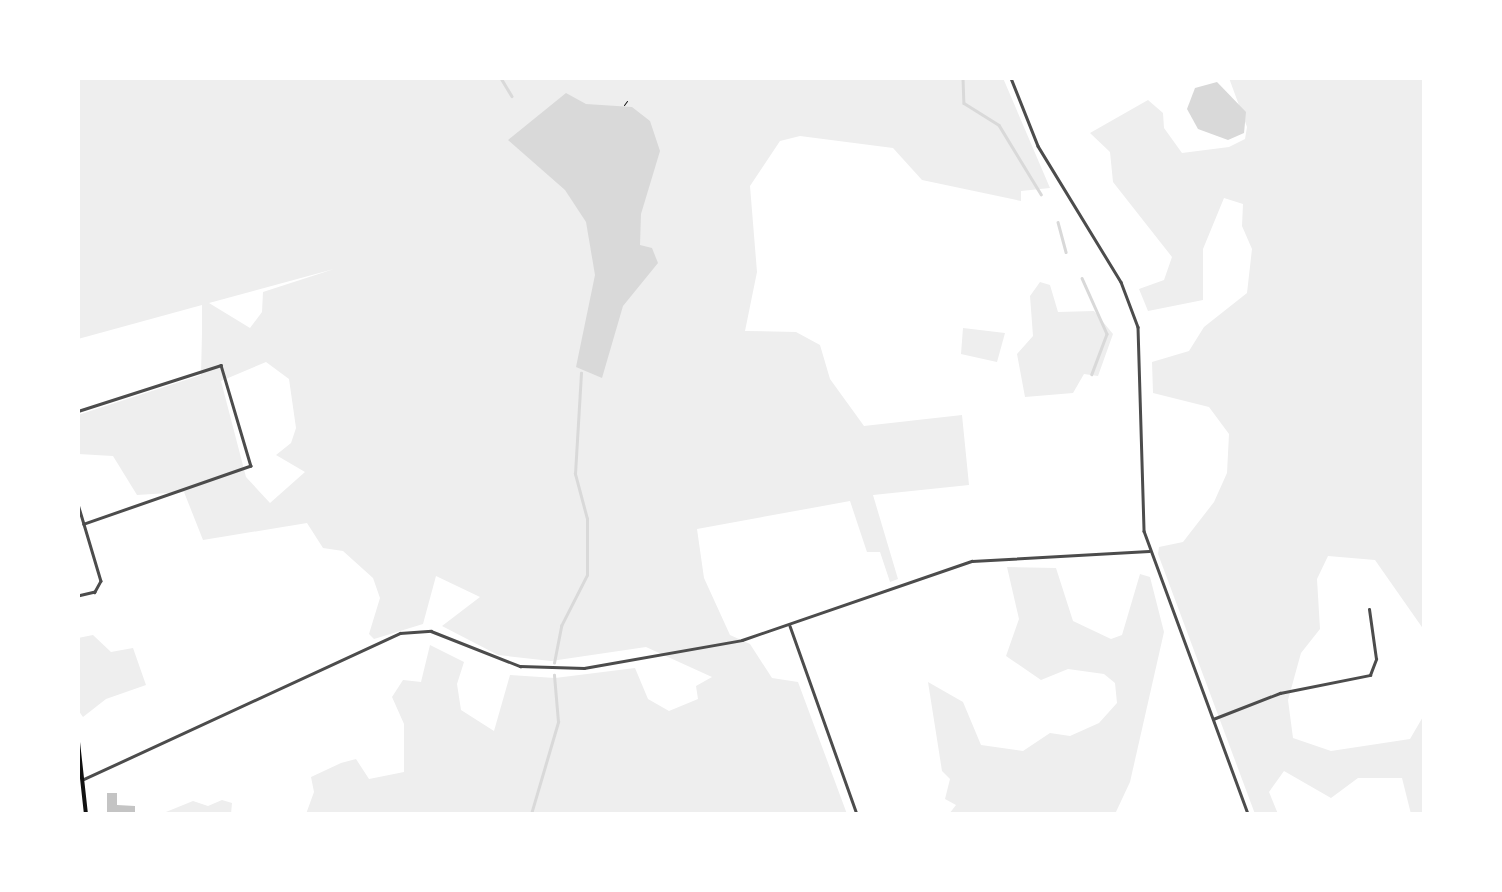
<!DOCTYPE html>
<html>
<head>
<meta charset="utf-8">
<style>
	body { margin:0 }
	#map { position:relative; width:1502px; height:892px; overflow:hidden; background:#fff; font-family:Mulish,sans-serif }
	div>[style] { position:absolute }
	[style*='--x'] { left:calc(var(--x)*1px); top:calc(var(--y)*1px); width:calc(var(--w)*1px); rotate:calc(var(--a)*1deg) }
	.green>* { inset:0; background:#eee }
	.water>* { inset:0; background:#d9d9d9 }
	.stream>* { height:2.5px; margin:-1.25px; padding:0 1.25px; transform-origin:1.25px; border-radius:1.25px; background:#d9d9d9 }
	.building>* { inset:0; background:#c4c4c4 }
	.path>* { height:1px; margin:-0.5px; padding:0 0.5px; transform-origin:0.5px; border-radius:0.5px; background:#111 }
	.minor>* { height:2.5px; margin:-1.25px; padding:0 1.25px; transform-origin:1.25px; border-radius:1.25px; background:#4c4c4c }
	.tertiary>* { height:2.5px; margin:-1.25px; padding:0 1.25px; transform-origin:1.25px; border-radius:1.25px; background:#4c4c4c }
	.primary>* { height:4px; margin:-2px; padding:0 2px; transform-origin:2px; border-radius:2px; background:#111 }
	span { translate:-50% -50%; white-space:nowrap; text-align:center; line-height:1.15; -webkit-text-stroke:10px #fff; paint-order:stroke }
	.frame { position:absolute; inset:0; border:80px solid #fff; pointer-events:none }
</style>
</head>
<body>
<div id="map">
	<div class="green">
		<div style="clip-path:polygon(evenodd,78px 78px,1003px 78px,1050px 188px,1021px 191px,1021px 201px,922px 180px,893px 148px,800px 136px,780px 141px,750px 186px,757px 272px,745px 331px,796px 332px,820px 345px,830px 379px,864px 426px,962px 415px,969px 485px,873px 495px,898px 579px,890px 582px,880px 552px,867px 552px,850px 501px,697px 529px,704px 578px,730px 635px,750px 644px,772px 678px,798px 682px,847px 814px,306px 814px,314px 792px,311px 777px,341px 763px,356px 759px,369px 779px,404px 772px,404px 724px,392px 697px,403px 680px,421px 682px,430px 645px,464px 662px,457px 684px,461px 710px,494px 731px,510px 675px,555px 678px,635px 668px,648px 699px,669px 711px,698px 699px,696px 686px,712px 677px,646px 647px,551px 661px,498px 655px,442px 626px,480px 597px,436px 576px,423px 624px,374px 639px,369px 634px,380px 598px,373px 578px,343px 551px,323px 548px,307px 523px,203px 540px,184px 492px,137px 495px,113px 456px,78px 454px,78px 415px,201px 375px,202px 333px,202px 305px,78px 339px,78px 78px,334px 269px,263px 292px,262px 312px,250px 328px,209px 303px,334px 269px,78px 78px,266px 362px,289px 379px,296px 428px,291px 443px,276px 455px,305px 472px,270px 503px,246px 477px,221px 381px,266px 362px)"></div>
		<div style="clip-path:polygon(1229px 78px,1424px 78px,1424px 630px,1375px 560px,1328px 556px,1317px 579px,1320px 629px,1301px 653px,1288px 700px,1293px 738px,1331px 751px,1410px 739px,1424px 715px,1424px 814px,1411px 814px,1402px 778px,1358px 778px,1331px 798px,1284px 771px,1269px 792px,1278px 814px,1255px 814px,1158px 554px,1159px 547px,1183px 542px,1214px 502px,1227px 473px,1229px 434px,1209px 407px,1153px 393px,1152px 362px,1189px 351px,1204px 327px,1247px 293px,1252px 249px,1242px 226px,1243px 204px,1224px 198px,1203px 249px,1203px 300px,1148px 311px,1139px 289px,1164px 280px,1172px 257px,1113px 182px,1110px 152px,1090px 133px,1148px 100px,1163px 113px,1164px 128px,1182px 153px,1229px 147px,1245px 139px,1247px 127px)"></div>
		<div style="clip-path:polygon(1040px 282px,1050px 285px,1058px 312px,1094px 311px,1113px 334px,1098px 376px,1084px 374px,1073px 393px,1025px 397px,1017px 354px,1033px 336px,1030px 296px)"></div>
		<div style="clip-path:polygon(963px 328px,1005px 333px,997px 362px,961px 354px)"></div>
		<div style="clip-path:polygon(1007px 567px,1056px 568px,1073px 621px,1111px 639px,1122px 635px,1140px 574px,1150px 577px,1164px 632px,1130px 782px,1115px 814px,949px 814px,956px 805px,945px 799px,950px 779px,942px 771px,928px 682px,963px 702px,981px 745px,1023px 751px,1050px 733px,1070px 736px,1099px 723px,1117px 703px,1115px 683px,1104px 674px,1068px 669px,1041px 680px,1006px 656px,1019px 619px)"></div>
		<div style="clip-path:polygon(93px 635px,111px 652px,133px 648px,146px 685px,106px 699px,83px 717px,78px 710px,78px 638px)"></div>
		<div style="clip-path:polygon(222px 800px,232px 803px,231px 814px,161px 814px,193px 801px,208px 806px)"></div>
	</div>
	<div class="water">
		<div style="clip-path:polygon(1217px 82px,1246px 112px,1244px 133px,1228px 140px,1198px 129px,1187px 109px,1195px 88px)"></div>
		<div style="clip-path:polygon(566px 93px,586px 104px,632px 107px,650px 121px,660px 151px,641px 214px,640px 245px,652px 248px,658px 263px,623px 306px,602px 378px,576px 367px,595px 275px,586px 222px,565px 190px,508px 140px)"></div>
	</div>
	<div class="stream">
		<div style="--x:492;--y:78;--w:3;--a:0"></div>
		<div style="--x:501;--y:78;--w:21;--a:59"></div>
		<div style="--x:963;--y:78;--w:25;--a:88"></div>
		<div style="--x:964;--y:103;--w:41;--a:32.2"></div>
		<div style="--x:999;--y:125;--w:81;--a:58.7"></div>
		<div style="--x:1058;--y:222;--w:31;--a:75"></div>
		<div style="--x:1082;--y:278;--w:61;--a:65.9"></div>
		<div style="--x:1107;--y:334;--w:43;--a:110.6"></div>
		<div style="--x:554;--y:663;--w:38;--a:-79"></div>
		<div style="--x:561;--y:626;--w:57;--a:-63"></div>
		<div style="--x:587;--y:575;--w:56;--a:-90"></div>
		<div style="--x:587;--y:519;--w:47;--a:-104.9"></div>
		<div style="--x:575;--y:474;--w:101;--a:-86.6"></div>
		<div style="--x:531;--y:814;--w:96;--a:-73.6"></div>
		<div style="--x:558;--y:722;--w:47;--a:-94.9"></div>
	</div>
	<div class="building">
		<div style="clip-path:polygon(107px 793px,117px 793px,117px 805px,135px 806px,135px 814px,107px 814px)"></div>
	</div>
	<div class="path">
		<div style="--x:624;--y:105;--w:5;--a:-53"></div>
	</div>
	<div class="minor">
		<div style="--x:78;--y:411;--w:150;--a:-17.8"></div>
		<div style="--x:221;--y:365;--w:105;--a:73.5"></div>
		<div style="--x:251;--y:466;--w:177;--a:160.8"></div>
		<div style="--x:78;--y:504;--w:80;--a:73.4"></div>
		<div style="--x:101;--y:581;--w:13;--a:119"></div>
		<div style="--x:95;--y:592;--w:17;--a:167"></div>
		<div style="--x:790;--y:626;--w:200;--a:70.4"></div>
		<div style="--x:1213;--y:719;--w:72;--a:-21.2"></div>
		<div style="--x:1280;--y:693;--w:92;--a:-11.3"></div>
		<div style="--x:1370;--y:675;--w:17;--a:-69"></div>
		<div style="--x:1376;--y:659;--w:50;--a:-98"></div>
		<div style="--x:84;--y:779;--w:348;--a:-24.8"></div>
		<div style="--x:400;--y:633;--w:31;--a:-4"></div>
		<div style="--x:431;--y:631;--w:96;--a:21.5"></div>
		<div style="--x:520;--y:666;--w:64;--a:1.8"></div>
		<div style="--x:584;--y:668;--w:160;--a:-10"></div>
		<div style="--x:742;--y:640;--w:243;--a:-19"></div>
		<div style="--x:972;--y:561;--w:177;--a:-3.2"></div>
	</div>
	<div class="tertiary">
		<div style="--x:1011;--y:78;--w:73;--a:68.3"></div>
		<div style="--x:1038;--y:146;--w:159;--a:58.6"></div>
		<div style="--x:1121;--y:282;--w:48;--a:69.3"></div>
		<div style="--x:1138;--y:327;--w:204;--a:88.3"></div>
		<div style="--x:1144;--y:531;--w:302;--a:69.8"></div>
	</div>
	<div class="primary">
		<div style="--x:78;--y:742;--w:72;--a:83.7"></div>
	</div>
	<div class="frame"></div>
</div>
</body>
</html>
